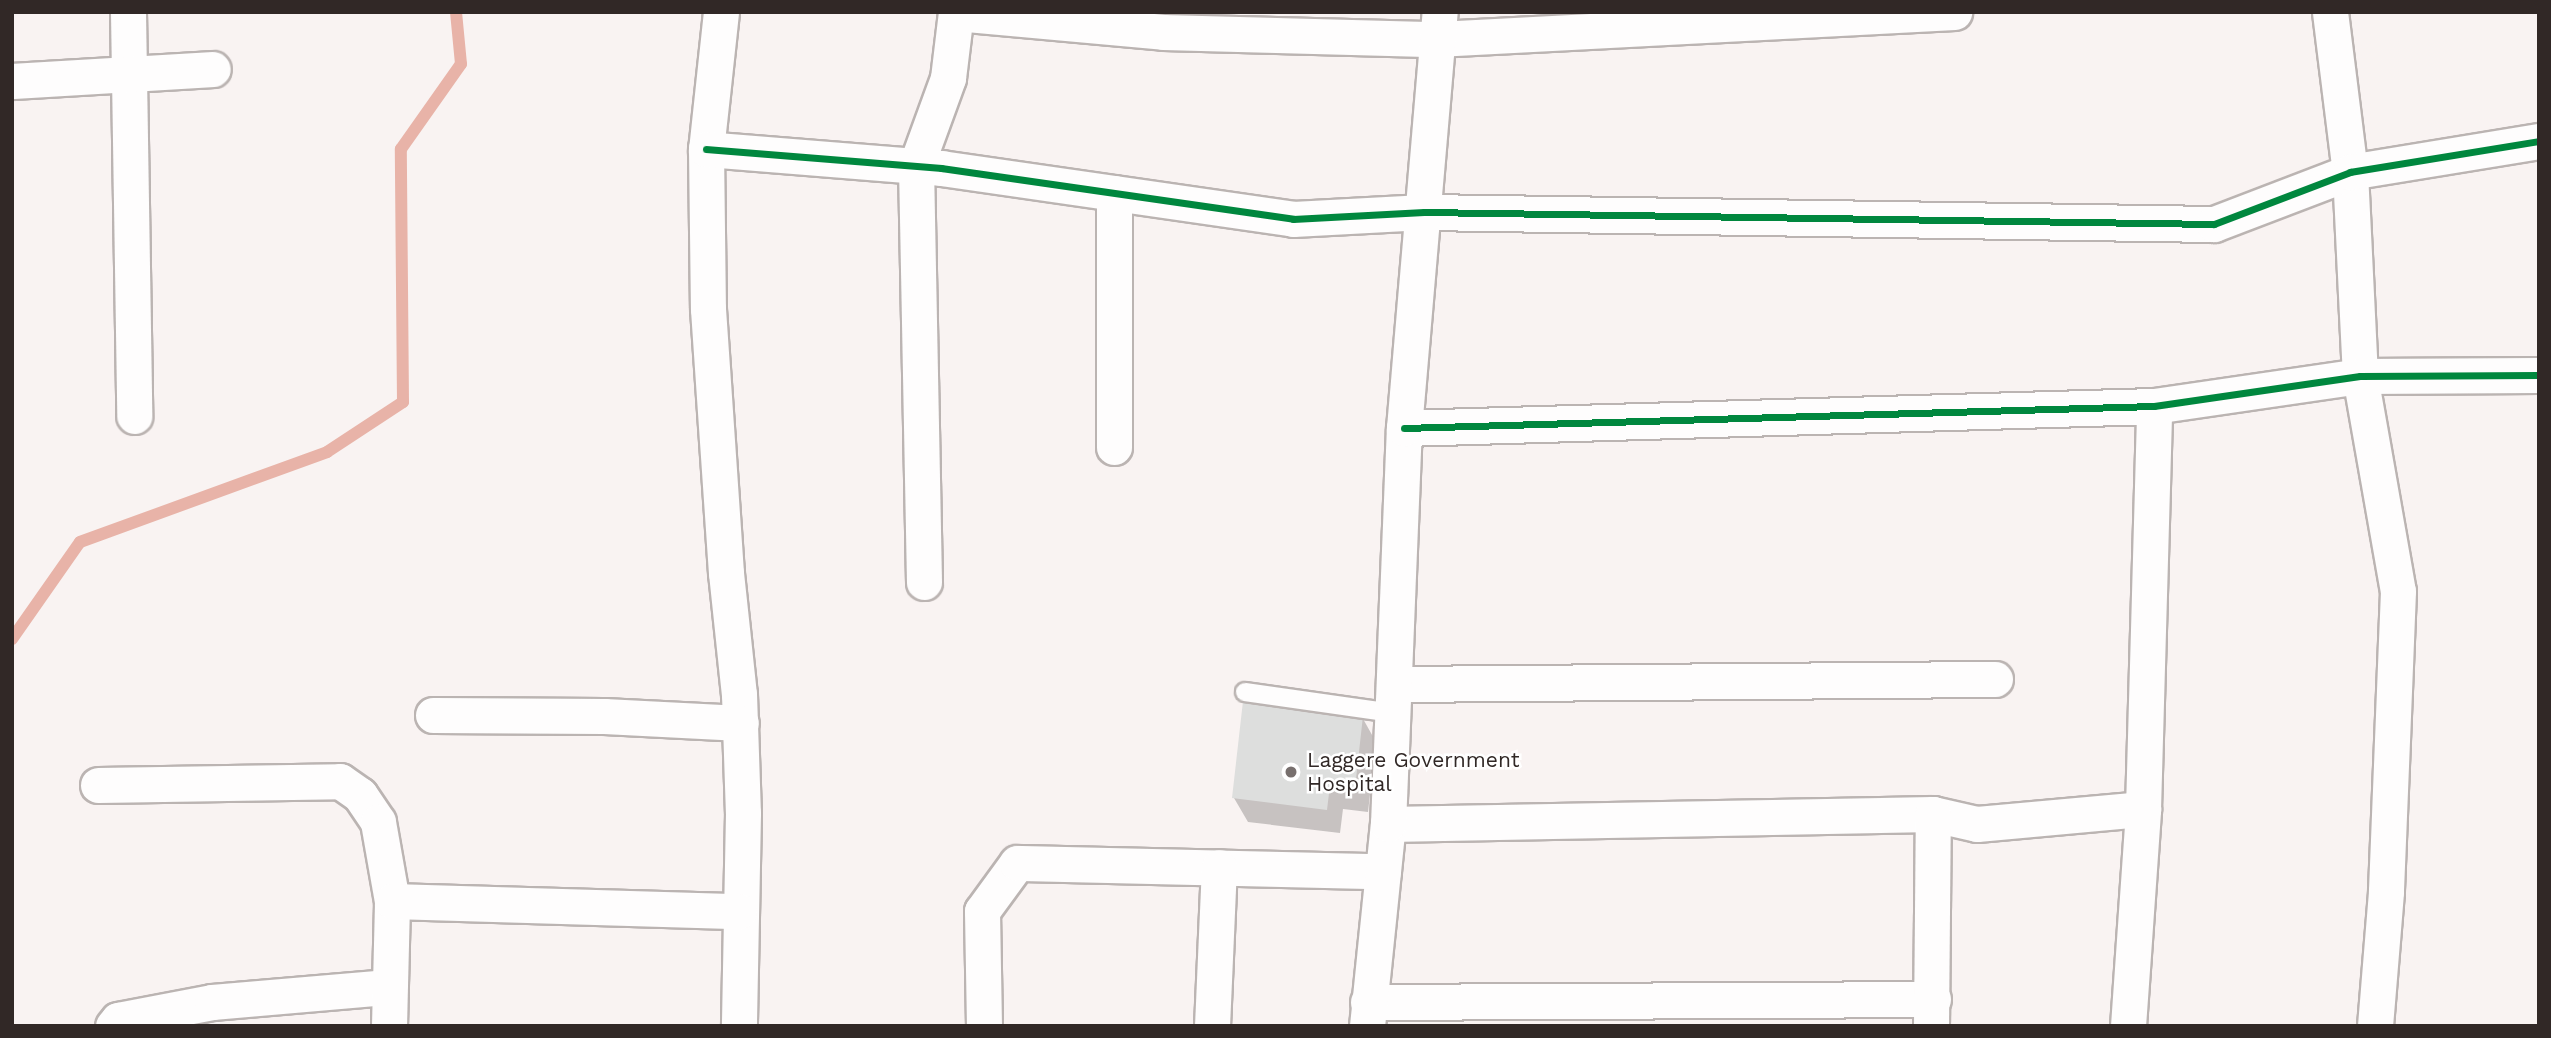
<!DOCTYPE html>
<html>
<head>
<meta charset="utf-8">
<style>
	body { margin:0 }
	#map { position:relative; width:2551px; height:1038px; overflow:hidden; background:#f9f3f2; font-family:"Work Sans",sans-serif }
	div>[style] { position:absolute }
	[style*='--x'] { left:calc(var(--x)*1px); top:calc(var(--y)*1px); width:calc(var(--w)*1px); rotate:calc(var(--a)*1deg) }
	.shadow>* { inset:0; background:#0003 }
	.stream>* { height:12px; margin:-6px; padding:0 6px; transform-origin:6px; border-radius:6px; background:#e8b3a8 }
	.building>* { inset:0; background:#dddedd }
	.roads { filter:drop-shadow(2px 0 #bbb4b2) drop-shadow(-2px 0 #bbb4b2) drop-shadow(0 2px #bbb4b2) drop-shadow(0 -2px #bbb4b2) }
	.lane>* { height:18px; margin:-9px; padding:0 9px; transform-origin:9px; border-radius:9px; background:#fefdfd }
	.street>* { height:35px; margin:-17.5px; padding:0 17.5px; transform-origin:17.5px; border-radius:17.5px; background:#fefdfd }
	.cycleway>* { height:7px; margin:-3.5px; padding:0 3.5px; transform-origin:3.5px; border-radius:3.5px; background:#00873e }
	.dots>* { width:19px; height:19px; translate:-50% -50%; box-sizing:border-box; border:4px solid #fff; border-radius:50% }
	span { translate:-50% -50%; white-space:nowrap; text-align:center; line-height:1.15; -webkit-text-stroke:5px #fff; paint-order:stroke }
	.poi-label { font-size:21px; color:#312826 }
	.left { translate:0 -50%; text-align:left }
	.frame { position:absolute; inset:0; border:14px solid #312826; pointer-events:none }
</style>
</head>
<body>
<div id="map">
	<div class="shadow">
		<div style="clip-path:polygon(1362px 717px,1376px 742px,1368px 812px,1343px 809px,1340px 833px,1248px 822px,1234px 798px)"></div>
	</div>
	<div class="stream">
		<div style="--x:12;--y:639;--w:118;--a:-55"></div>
		<div style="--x:80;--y:542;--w:263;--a:-20"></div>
		<div style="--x:327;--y:452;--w:91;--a:-33.3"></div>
		<div style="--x:403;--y:402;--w:253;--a:-90.5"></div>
		<div style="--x:401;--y:149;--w:104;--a:-54.8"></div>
		<div style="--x:461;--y:64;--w:52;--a:-95.5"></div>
	</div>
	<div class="building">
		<div style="clip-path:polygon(1243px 701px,1363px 716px,1355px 788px,1330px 785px,1327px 810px,1232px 798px)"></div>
	</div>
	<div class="roads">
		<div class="lane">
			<div style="--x:1245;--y:692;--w:149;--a:8.1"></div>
		</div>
		<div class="street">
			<div style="--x:128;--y:12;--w:404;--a:89.1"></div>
			<div style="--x:721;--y:12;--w:138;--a:96.2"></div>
			<div style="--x:706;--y:149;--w:160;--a:89.3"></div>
			<div style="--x:708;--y:309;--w:265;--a:86.1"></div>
			<div style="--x:726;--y:573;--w:122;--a:83.9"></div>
			<div style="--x:739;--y:694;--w:119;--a:88.1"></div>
			<div style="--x:743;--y:813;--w:213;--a:91.1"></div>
			<div style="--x:2330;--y:12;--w:161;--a:82.9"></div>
			<div style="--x:2350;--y:172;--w:204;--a:87.2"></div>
			<div style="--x:2360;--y:376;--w:218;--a:80"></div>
			<div style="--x:2398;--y:591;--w:301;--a:92.3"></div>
			<div style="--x:2386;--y:892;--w:134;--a:94.7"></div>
			<div style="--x:956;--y:13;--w:208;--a:5.2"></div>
			<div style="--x:1163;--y:32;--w:273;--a:1.5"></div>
			<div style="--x:1436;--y:39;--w:519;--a:-2.98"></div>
			<div style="--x:12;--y:81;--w:201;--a:-3.4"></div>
			<div style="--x:706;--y:149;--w:236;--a:4.6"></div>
			<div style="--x:941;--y:168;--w:356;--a:8.2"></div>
			<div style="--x:1293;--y:219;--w:131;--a:-3.1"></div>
			<div style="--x:1424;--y:212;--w:790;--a:0.87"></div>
			<div style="--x:2214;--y:224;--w:146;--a:-20.9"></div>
			<div style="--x:2350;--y:172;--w:192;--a:-9.3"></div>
			<div style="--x:1404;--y:428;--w:750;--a:-1.68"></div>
			<div style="--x:2154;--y:406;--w:208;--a:-8.3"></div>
			<div style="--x:2360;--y:376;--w:179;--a:-0.3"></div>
			<div style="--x:1114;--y:447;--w:254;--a:-90"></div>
			<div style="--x:924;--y:582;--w:416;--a:-91.1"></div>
			<div style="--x:916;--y:166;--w:94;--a:-70"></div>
			<div style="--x:948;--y:78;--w:66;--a:-83.1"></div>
			<div style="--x:1394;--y:684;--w:601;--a:-0.48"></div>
			<div style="--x:433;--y:715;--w:171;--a:0.3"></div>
			<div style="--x:604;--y:716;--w:137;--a:2.9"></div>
			<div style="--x:98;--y:785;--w:242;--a:-0.9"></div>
			<div style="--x:340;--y:781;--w:24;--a:35"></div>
			<div style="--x:360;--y:795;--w:32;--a:56"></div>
			<div style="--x:378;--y:822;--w:80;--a:80"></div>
			<div style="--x:1388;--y:824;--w:545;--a:-1.05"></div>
			<div style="--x:1933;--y:814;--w:45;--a:12.8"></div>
			<div style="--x:1977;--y:824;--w:167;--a:-5.2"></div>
			<div style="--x:1368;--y:1002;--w:565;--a:-0.3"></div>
			<div style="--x:113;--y:1026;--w:8;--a:-50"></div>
			<div style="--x:118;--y:1020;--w:96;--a:-10.8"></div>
			<div style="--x:212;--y:1002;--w:177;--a:-4.9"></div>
			<div style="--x:389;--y:1026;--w:125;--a:-88.6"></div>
			<div style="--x:392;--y:901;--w:347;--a:1.7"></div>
			<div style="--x:984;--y:1026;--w:115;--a:-91"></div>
			<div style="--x:982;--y:911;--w:59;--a:-53.9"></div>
			<div style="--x:1017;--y:863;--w:366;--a:1.3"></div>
			<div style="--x:1212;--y:1026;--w:159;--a:-87.5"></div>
			<div style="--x:1367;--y:1026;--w:203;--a:-84.1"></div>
			<div style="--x:1388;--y:824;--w:396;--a:-87.7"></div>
			<div style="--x:1404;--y:428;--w:418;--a:-85.1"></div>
			<div style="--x:1931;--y:1026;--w:212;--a:-89.5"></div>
			<div style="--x:2128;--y:1026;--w:218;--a:-86"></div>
			<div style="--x:2143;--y:809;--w:403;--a:-88.4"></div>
		</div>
	</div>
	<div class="cycleway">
		<div style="--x:706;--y:149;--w:236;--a:4.6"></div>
		<div style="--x:941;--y:168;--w:356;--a:8.2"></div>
		<div style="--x:1293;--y:219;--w:131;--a:-3.1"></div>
		<div style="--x:1424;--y:212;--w:790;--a:0.87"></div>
		<div style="--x:2214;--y:224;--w:146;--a:-20.9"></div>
		<div style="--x:2350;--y:172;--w:192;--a:-9.3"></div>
		<div style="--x:1404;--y:428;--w:750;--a:-1.68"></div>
		<div style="--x:2154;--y:406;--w:208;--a:-8.3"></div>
		<div style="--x:2360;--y:376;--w:179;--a:-0.3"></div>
	</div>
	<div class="dots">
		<div style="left:1291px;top:772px;background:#776f6d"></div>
	</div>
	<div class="poi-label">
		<span class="left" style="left:1307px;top:772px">Laggere Government<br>Hospital</span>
	</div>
	<div class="frame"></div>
</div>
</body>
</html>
